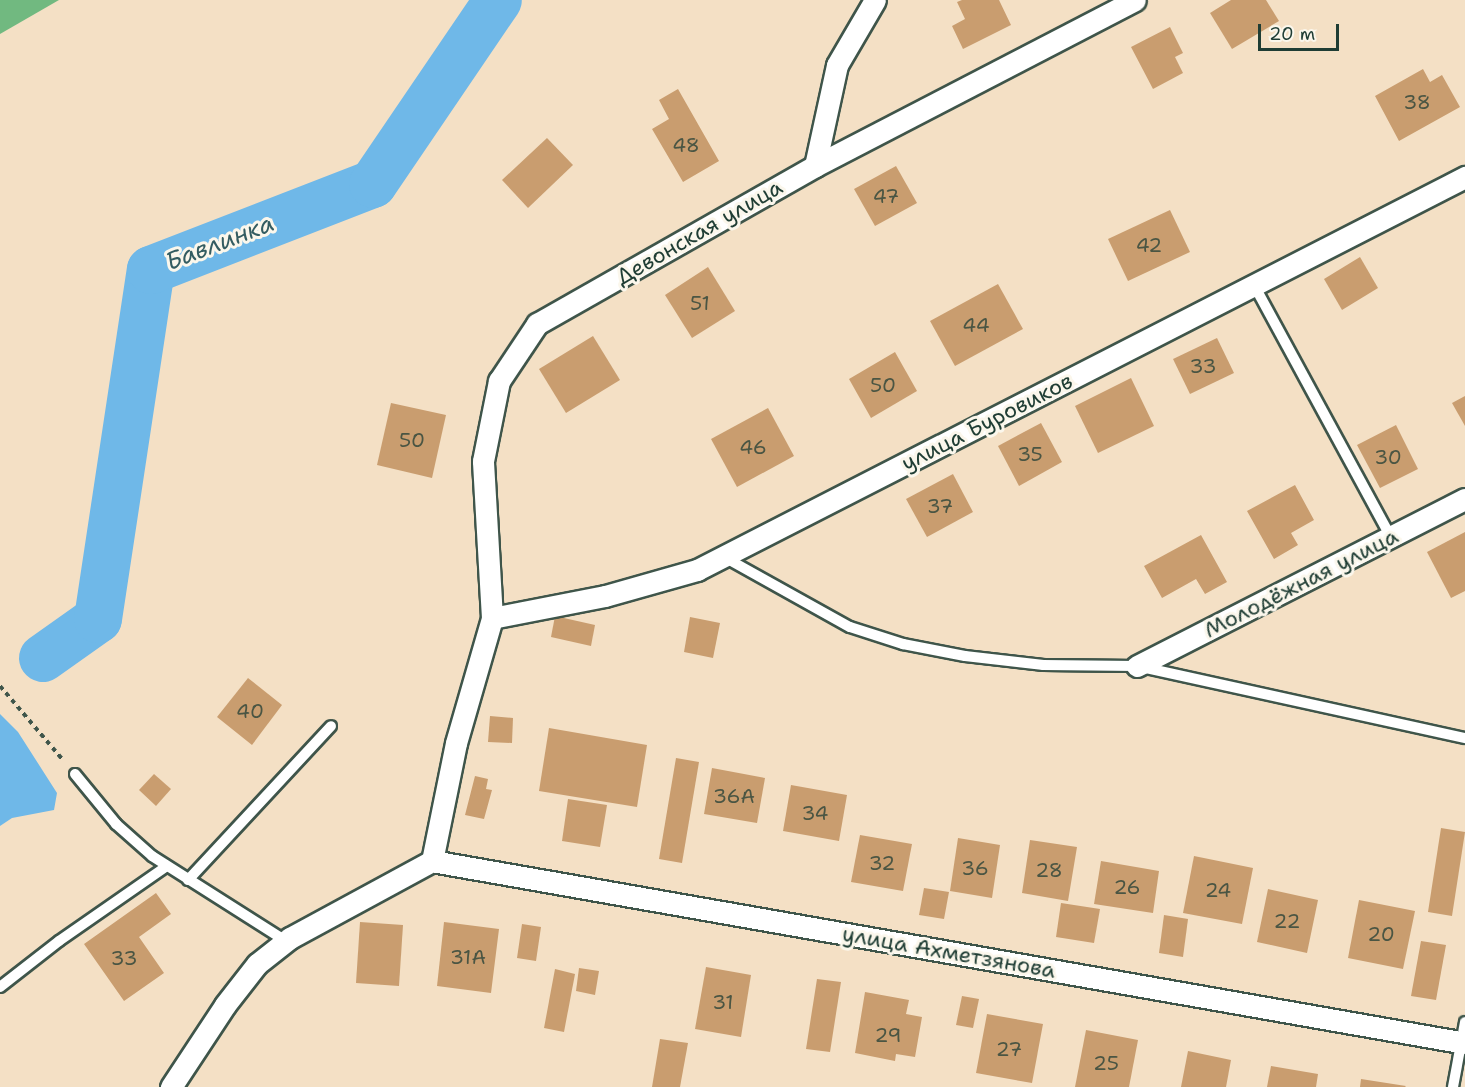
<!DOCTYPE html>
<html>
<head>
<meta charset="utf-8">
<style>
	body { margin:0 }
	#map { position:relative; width:1465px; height:1087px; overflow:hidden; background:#f4e0c5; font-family:"Shantell Sans",sans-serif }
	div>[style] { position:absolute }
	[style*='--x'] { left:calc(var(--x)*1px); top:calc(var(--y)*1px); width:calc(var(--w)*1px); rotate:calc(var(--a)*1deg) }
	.forest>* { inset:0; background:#71b980 }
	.water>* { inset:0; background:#6fb8e8 }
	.river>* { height:48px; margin:-24px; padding:0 24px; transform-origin:24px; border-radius:24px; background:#6fb8e8 }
	.building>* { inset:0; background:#c99d6f }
	.path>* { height:4px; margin-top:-2px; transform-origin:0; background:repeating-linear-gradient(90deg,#3f554a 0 4.5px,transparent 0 9px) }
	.roads { filter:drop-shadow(2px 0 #3f554a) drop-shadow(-2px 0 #3f554a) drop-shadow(0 2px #3f554a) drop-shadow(0 -2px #3f554a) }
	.service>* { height:10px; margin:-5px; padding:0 5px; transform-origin:5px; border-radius:5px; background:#fff }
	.minor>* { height:21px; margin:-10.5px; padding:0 10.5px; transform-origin:10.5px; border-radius:10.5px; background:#fff }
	span { translate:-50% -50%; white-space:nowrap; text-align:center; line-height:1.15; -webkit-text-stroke:6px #fbf7ec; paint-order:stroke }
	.number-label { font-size:20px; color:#4a5543 }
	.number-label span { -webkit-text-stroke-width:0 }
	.street-label { font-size:22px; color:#1f3d34 }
	.water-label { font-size:24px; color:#335c61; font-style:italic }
	.scale { position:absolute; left:1258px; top:24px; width:81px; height:27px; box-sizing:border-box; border:3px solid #1f3d34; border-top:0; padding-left:8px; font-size:18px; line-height:21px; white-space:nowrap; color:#1f3d34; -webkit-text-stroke:4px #fbf7ec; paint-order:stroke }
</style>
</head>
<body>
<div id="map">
	<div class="forest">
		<div style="clip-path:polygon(0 0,59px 0,0 34px)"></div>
	</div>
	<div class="water">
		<div style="clip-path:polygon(0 714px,18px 732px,57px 793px,54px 810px,12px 818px,0 826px)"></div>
	</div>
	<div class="river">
		<div style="--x:43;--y:658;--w:67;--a:-35.3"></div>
		<div style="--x:98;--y:619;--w:353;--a:-81.4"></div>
		<div style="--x:151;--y:270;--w:238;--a:-21.2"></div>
		<div style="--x:373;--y:184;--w:222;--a:-55.8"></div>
	</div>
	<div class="building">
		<div style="clip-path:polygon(962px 0,999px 0,1011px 25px,963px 49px,952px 26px,965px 19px,957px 2px)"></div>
		<div style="clip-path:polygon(1231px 0,1266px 0,1279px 21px,1232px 49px,1210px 13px)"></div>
		<div style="clip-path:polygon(1170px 27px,1183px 53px,1175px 57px,1183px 73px,1153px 89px,1131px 47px)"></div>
		<div style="clip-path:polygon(1423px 69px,1430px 82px,1442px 75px,1460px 107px,1399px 141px,1375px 96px)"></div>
		<div style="clip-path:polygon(678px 89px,719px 161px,683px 182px,652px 129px,669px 119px,659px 100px)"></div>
		<div style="clip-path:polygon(547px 138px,573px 165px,528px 208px,502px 180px)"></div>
		<div style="clip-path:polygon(896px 166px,917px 203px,875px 226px,854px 189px)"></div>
		<div style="clip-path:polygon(1170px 210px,1190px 252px,1128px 281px,1108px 239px)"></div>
		<div style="clip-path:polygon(1360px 257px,1378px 288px,1342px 310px,1324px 279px)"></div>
		<div style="clip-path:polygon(708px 267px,735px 311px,692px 338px,665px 295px)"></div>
		<div style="clip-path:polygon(998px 284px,1023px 329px,955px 366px,930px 321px)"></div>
		<div style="clip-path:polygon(593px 336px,620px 380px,566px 413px,539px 369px)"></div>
		<div style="clip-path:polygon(1217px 338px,1234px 373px,1190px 394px,1173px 359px)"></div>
		<div style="clip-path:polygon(895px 352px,917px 391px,871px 418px,849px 379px)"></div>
		<div style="clip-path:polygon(1131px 378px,1154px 426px,1098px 453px,1075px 406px)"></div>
		<div style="clip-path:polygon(1465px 396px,1465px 426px,1452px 403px)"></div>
		<div style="clip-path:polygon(391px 403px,446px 415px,432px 478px,377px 465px)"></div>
		<div style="clip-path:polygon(768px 408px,794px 456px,737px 487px,711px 439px)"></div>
		<div style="clip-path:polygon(1041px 423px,1062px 462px,1019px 486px,998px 446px)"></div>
		<div style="clip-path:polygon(1396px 425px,1418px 469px,1380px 488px,1357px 445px)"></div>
		<div style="clip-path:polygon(953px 474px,973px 512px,927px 537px,906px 499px)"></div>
		<div style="clip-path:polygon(1295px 485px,1314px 520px,1291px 533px,1298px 545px,1274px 559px,1247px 511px)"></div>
		<div style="clip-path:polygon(1465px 532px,1465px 591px,1451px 598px,1427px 552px)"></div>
		<div style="clip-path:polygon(1201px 535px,1227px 582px,1205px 594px,1196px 579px,1162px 598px,1144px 566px)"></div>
		<div style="clip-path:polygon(555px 616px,595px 625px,591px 646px,551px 637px)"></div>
		<div style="clip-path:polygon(690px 617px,720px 623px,713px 658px,684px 652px)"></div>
		<div style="clip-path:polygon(248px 678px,282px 705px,252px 745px,217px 717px)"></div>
		<div style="clip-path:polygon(490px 716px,513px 718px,512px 743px,488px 742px)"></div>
		<div style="clip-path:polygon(549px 728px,647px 745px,637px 807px,539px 791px)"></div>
		<div style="clip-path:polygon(676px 758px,699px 762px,682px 863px,659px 859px)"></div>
		<div style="clip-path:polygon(712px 768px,765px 778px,757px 823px,704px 814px)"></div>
		<div style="clip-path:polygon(154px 774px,171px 789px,156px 806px,139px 790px)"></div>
		<div style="clip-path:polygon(475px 776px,488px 779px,486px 789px,492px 790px,484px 819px,465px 815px)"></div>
		<div style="clip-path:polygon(791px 785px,847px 795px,839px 841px,783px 831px)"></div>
		<div style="clip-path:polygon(568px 799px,607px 805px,600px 847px,562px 841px)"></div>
		<div style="clip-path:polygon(1441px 828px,1465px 832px,1452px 916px,1428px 912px)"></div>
		<div style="clip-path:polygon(860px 835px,912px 844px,903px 891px,851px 882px)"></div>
		<div style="clip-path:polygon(958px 838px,1000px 845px,992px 898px,950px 891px)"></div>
		<div style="clip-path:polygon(1030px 840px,1077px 847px,1068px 901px,1022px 893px)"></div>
		<div style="clip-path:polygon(1194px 856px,1253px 868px,1242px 924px,1183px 913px)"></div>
		<div style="clip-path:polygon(1101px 861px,1159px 871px,1153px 913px,1094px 904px)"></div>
		<div style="clip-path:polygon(924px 888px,949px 892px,944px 919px,919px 915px)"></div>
		<div style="clip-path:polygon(1268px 889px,1318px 900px,1307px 953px,1257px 942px)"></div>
		<div style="clip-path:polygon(156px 893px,171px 914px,139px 937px,164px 973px,124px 1001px,84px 944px)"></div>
		<div style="clip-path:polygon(1359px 900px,1415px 911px,1403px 969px,1348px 958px)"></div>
		<div style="clip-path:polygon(1061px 903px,1100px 909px,1094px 943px,1056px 937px)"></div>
		<div style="clip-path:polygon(1164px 915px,1188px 919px,1183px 957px,1159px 953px)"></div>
		<div style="clip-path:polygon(360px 922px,403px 925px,399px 986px,356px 983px)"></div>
		<div style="clip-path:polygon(444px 922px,499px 929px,491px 993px,437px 986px)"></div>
		<div style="clip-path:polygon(522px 924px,541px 927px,536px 961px,517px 958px)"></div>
		<div style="clip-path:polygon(1421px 941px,1446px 945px,1436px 1000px,1411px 996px)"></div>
		<div style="clip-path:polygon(706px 967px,751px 975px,741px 1037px,695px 1029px)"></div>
		<div style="clip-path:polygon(579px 968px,599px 971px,595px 995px,576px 991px)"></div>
		<div style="clip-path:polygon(555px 969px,575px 974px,564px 1032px,544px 1028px)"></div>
		<div style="clip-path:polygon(817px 979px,841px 982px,830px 1052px,806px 1049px)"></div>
		<div style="clip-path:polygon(865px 992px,909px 1000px,906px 1014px,922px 1017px,915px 1057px,896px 1054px,895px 1061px,855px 1053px)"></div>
		<div style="clip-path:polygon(962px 996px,979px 999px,973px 1028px,956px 1025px)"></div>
		<div style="clip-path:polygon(987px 1014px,1043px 1024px,1032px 1083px,976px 1073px)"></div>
		<div style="clip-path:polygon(1086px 1030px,1138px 1040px,1129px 1087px,1075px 1087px)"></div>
		<div style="clip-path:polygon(660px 1039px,688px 1043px,680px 1087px,652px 1087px)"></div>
		<div style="clip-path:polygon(1188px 1051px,1231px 1060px,1226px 1087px,1181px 1087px)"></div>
		<div style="clip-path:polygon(1271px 1066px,1318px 1074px,1316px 1087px,1267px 1087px)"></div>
		<div style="clip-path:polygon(1361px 1079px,1406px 1086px,1405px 1087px,1360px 1087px)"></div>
	</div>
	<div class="path">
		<div style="--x:0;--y:686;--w:97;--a:49.6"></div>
	</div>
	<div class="roads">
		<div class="service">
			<div style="--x:1254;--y:285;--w:287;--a:61.5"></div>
			<div style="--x:724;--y:557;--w:144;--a:29.1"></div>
			<div style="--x:850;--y:627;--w:56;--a:17.8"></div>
			<div style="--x:903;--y:644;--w:63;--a:11"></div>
			<div style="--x:965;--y:656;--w:79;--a:6.6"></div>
			<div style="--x:1043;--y:665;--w:94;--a:0.6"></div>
			<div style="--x:1137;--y:666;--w:336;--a:12.4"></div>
			<div style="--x:75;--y:774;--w:65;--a:50.6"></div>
			<div style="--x:116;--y:824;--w:48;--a:41.6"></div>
			<div style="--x:152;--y:856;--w:159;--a:32.4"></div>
			<div style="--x:188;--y:880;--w:210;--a:-47.1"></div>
			<div style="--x:0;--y:987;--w:75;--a:-37.9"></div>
			<div style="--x:59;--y:941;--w:131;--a:-34.8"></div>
			<div style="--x:1453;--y:1087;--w:66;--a:-79.5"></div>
		</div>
		<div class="minor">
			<div style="--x:815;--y:166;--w:103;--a:-77.7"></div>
			<div style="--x:837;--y:65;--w:75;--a:-59.7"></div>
			<div style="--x:492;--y:618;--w:115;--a:-11"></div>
			<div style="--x:605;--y:596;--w:96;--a:-15.8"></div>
			<div style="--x:697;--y:570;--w:863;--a:-27.1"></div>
			<div style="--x:1137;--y:666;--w:368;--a:-27"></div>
			<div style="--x:432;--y:861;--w:1049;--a:9.99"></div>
			<div style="--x:171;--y:1087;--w:98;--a:-56.6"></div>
			<div style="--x:225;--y:1005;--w:52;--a:-52"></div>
			<div style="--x:257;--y:964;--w:42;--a:-38.2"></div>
			<div style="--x:290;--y:938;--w:162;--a:-28.5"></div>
			<div style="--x:432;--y:861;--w:120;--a:-78.5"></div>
			<div style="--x:456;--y:743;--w:130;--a:-73.9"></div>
			<div style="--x:492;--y:618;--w:157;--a:-93.3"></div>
			<div style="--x:483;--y:461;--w:82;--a:-78.7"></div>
			<div style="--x:499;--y:381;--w:69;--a:-56.3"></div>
			<div style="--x:537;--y:324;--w:320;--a:-29.6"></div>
			<div style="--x:815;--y:166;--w:360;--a:-27.4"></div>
		</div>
	</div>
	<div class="number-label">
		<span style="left:1417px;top:102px">38</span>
		<span style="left:686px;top:145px">48</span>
		<span style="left:886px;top:196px">47</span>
		<span style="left:1149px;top:245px">42</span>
		<span style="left:700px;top:303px">51</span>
		<span style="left:976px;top:325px">44</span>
		<span style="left:1203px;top:366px">33</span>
		<span style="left:883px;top:385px">50</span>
		<span style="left:412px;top:440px">50</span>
		<span style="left:753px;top:447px">46</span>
		<span style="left:1030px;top:454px">35</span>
		<span style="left:1388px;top:457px">30</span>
		<span style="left:940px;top:506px">37</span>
		<span style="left:250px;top:711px">40</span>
		<span style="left:734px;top:796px">36А</span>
		<span style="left:815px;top:813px">34</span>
		<span style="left:882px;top:863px">32</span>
		<span style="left:975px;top:868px">36</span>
		<span style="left:1049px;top:870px">28</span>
		<span style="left:1127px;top:887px">26</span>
		<span style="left:1218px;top:890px">24</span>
		<span style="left:1287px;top:921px">22</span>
		<span style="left:1381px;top:934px">20</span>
		<span style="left:468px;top:957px">31А</span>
		<span style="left:124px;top:958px">33</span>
		<span style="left:723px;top:1002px">31</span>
		<span style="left:888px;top:1035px">29</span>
		<span style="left:1009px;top:1049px">27</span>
		<span style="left:1106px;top:1063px">25</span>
	</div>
	<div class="street-label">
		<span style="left:699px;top:232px;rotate:-30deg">Девонская улица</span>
		<span style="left:987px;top:422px;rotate:-27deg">улица Буровиков</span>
		<span style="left:1301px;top:583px;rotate:-27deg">Молодёжная улица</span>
		<span style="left:949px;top:952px;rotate:10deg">улица Ахметзянова</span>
	</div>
	<div class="water-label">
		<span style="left:220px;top:243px;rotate:-21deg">Бавлинка</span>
	</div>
	<div class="scale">20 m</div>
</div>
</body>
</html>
